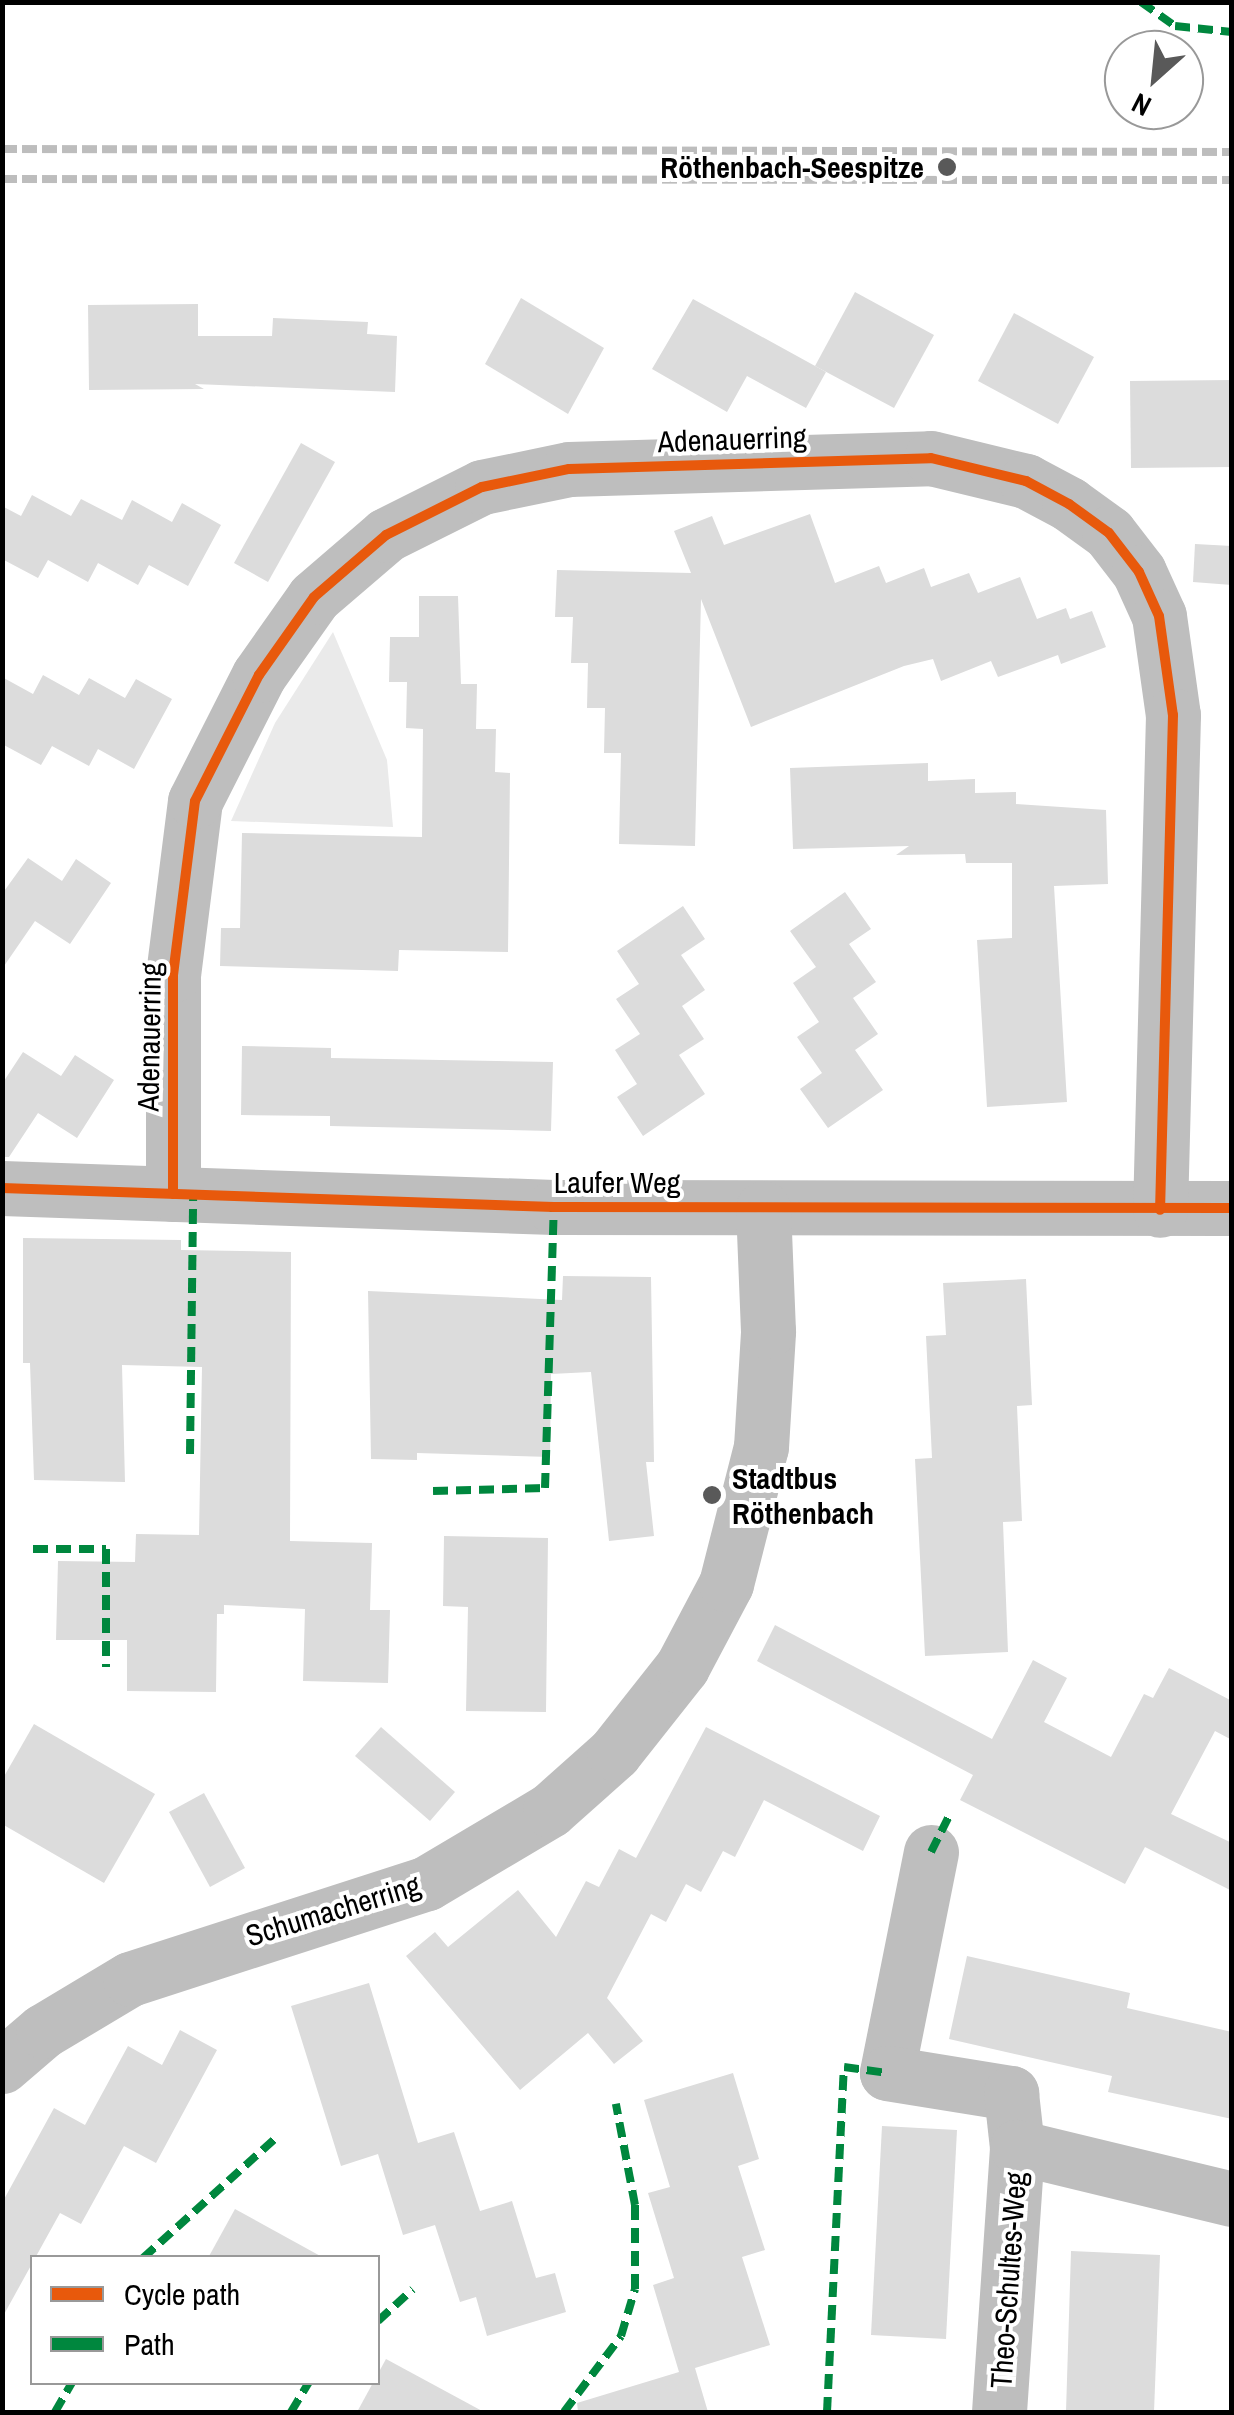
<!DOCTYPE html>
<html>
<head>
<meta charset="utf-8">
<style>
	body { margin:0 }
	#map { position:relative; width:1234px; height:2415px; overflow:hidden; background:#fff; font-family:"Archivo Narrow",sans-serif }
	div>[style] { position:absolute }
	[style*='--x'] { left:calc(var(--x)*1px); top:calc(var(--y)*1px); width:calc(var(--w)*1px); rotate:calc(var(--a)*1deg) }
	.green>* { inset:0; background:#eaeaea }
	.building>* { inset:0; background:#dcdcdc }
	.minor>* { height:55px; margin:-27.5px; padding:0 27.5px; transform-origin:27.5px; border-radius:27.5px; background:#bebebe }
	.rail>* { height:8px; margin-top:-4px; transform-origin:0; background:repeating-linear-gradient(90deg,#bdbdbd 0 15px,transparent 0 20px) }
	.quiet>* { height:8px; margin-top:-4px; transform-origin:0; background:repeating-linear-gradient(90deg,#00873e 0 15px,transparent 0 23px) }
	.cycleway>* { height:10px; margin:-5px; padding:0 5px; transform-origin:5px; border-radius:5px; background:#e8590c }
	.dots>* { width:28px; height:28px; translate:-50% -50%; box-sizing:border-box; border:5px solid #fff; border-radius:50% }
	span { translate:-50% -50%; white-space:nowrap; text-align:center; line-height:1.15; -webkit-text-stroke:8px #fff; paint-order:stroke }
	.poi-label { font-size:30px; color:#000; font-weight:700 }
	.right { translate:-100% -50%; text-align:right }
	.left { translate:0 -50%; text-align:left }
	.street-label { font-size:30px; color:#000 }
	.frame { position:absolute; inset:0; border:5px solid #000; pointer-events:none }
	.legend { position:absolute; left:30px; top:2255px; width:350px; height:130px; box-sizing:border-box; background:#fff; border:2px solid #999; margin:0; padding:12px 18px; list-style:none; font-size:30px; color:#000 }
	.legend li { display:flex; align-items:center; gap:20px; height:50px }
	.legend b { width:50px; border:2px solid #999 }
	.north { position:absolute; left:1104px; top:30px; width:100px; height:100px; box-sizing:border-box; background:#fff; border:2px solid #999; border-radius:50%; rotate:207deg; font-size:28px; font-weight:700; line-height:40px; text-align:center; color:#000 }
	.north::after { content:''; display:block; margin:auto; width:35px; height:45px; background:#595959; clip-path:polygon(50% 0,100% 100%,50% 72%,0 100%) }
</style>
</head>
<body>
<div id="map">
	<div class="green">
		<div style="clip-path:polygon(333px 632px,387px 760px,393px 827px,231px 821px,275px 723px)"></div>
	</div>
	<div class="building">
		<div style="clip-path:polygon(855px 292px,934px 335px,894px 408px,815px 366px)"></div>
		<div style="clip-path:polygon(521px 298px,604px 348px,568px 414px,485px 364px)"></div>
		<div style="clip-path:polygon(693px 299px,826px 372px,806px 408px,747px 376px,727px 412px,652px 369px)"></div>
		<div style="clip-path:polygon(198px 304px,198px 336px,272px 336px,273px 318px,368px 322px,367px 334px,397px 336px,395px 392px,195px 384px,204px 389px,89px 390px,88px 305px)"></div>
		<div style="clip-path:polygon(1014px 313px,1094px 357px,1058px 424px,978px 381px)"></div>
		<div style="clip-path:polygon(1232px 380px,1232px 467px,1131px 468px,1130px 381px)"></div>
		<div style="clip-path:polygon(301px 443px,335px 462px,268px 582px,234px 563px)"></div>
		<div style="clip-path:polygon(32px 495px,71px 516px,81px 499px,122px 520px,132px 500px,172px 522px,182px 503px,221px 525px,188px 586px,149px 565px,138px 585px,98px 563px,88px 582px,48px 560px,38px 578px,2px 559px,2px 506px,21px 516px)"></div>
		<div style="clip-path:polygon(810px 514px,835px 583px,879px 566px,886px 583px,924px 568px,931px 587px,969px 573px,978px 593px,1020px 577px,1037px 619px,1066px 608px,1070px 619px,1092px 611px,1106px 647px,1061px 664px,1058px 655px,998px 677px,991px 661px,941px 681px,933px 659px,904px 666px,751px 727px,701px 599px,695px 846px,619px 844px,621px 753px,604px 753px,605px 708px,587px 708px,588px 663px,571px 663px,573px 617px,555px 617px,557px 570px,691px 573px,674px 531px,712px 516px,724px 545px)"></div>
		<div style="clip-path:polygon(1195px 544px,1232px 546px,1232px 585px,1193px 582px)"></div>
		<div style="clip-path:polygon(419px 596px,458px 596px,461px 684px,477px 684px,476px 729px,496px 729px,495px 772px,510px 773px,508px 952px,399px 950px,398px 971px,220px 966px,221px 928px,240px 928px,242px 833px,422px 837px,423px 729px,406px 728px,407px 682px,389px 682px,390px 637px,419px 637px)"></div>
		<div style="clip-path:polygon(43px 675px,79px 695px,89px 678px,125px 698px,136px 679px,172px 699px,134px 769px,98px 749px,89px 766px,52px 746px,41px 765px,2px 744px,2px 677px,33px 694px)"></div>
		<div style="clip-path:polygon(928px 763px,928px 781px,975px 779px,975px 793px,1016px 792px,1016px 804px,1106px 810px,1108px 884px,1054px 886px,1067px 1102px,987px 1107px,977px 940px,1012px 938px,1012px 863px,966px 863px,965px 854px,896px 855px,909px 846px,793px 849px,790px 768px)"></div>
		<div style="clip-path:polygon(28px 858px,62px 881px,76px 859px,111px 883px,70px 944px,35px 921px,2px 969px,2px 894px)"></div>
		<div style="clip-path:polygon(845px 892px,871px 929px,849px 944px,876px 982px,853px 998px,878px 1034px,855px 1050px,883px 1090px,828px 1128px,800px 1089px,822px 1073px,797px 1037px,819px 1022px,793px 983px,816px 967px,790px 931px)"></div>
		<div style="clip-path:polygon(683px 906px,705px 939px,681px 955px,705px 990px,682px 1006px,704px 1039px,679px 1055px,705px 1094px,643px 1136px,617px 1097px,637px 1084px,615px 1050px,640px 1034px,616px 999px,639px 984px,617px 951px)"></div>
		<div style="clip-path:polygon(242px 1046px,331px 1048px,331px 1058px,553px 1062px,551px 1131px,330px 1126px,330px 1116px,241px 1115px)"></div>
		<div style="clip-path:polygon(23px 1052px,61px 1076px,75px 1055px,114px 1080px,77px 1138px,38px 1113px,9px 1157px,2px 1157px,2px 1084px)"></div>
		<div style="clip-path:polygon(23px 1238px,181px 1240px,181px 1250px,291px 1252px,290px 1541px,372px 1543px,370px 1610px,390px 1610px,388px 1683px,303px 1681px,305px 1609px,224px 1605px,224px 1614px,217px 1614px,216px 1692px,127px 1691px,127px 1640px,56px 1640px,58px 1561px,135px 1562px,136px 1534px,199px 1535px,202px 1367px,122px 1365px,125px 1482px,34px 1480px,30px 1363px,23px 1363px)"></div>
		<div style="clip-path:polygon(563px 1276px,651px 1277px,654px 1462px,646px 1462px,654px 1536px,609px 1541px,591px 1372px,551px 1374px,550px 1457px,417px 1453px,417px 1460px,371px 1459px,368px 1291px,562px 1300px)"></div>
		<div style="clip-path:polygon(1026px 1279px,1032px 1405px,1017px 1406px,1022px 1521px,1003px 1522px,1008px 1652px,925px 1656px,915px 1459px,932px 1458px,926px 1336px,946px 1335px,943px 1283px)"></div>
		<div style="clip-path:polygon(444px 1536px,548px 1538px,546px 1712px,466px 1711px,468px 1607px,443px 1606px)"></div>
		<div style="clip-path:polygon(775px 1625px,992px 1739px,1033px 1660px,1067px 1678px,1044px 1722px,1111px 1757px,1144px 1694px,1153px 1698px,1169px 1668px,1232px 1701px,1232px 1740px,1215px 1731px,1171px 1814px,1232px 1843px,1232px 1891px,1145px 1847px,1125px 1884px,960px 1800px,973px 1775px,757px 1661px)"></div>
		<div style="clip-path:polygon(34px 1724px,155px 1794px,104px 1883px,2px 1824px,2px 1780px)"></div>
		<div style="clip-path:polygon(381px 1727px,455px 1792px,430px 1821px,355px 1756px)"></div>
		<div style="clip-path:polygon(706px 1727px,880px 1816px,863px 1851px,764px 1800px,735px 1857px,723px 1851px,701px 1892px,686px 1884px,666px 1922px,651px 1914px,607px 1998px,643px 2041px,614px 2064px,588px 2033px,520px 2090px,406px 1956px,435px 1932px,448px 1947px,518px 1890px,556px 1937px,586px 1881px,599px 1887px,619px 1849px,636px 1858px)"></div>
		<div style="clip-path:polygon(204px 1793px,245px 1868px,210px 1887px,169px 1812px)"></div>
		<div style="clip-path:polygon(967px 1956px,1130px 1993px,1127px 2008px,1232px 2032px,1232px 2119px,1108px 2092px,1112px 2076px,949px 2039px)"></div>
		<div style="clip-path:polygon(369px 1983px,418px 2143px,454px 2132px,480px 2211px,512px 2201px,536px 2278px,555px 2273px,566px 2312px,487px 2336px,476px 2297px,460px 2302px,435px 2225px,403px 2235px,378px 2154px,341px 2166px,291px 2006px)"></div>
		<div style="clip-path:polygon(180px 2030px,217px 2050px,156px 2163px,124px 2146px,81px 2224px,60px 2213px,2px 2318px,2px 2203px,54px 2108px,85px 2125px,128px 2046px,162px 2065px)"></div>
		<div style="clip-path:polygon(733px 2073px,759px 2159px,738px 2166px,765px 2250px,742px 2257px,770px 2345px,695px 2368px,708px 2412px,578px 2412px,577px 2403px,679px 2372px,653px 2285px,674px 2278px,648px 2193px,670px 2187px,644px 2100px)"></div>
		<div style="clip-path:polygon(882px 2126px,957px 2130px,946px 2339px,871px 2335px)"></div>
		<div style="clip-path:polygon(235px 2209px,324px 2258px,208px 2258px)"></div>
		<div style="clip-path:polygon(1071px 2251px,1160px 2255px,1154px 2412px,1066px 2412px)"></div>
		<div style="clip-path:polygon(386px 2359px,484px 2412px,357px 2412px)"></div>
	</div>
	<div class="minor">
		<div style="--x:2;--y:1188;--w:552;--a:1.97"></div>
		<div style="--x:554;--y:1207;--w:678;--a:0.08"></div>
		<div style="--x:173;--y:1194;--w:219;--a:-90"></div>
		<div style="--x:173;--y:975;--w:175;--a:-82.8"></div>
		<div style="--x:195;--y:801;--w:141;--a:-63.1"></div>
		<div style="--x:259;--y:675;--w:95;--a:-54.8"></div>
		<div style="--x:314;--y:597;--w:95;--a:-40.7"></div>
		<div style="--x:386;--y:535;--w:107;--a:-26.6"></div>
		<div style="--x:482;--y:487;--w:89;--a:-11.7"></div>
		<div style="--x:569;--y:469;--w:362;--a:-1.7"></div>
		<div style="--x:931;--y:458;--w:98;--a:13.6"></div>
		<div style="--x:1026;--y:481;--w:49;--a:28.1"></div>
		<div style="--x:1069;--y:504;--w:49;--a:35.9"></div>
		<div style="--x:1109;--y:533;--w:49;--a:52.4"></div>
		<div style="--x:1139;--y:572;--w:48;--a:65.6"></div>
		<div style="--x:1159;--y:616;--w:100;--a:82"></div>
		<div style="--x:1173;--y:715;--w:495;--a:91.5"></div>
		<div style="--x:931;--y:1852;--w:225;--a:101.3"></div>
		<div style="--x:887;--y:2073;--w:126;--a:9.2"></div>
		<div style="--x:1011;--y:2093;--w:54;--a:83.7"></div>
		<div style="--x:2;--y:2066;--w:54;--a:-40.5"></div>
		<div style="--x:43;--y:2031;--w:101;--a:-30.9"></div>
		<div style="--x:130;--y:1979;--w:312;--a:-17.9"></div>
		<div style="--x:427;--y:1883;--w:143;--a:-30.7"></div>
		<div style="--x:550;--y:1810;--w:86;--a:-41.7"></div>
		<div style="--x:614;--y:1753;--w:110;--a:-51.7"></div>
		<div style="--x:682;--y:1667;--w:94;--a:-62.1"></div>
		<div style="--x:726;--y:1584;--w:141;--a:-75.7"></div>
		<div style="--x:761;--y:1447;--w:116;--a:-86.5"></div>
		<div style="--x:768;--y:1331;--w:123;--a:-92.3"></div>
		<div style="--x:999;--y:2412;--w:266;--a:-86.1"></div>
		<div style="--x:1017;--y:2147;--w:221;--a:13.6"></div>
	</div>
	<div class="rail">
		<div style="--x:2;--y:149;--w:1230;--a:0.14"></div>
		<div style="--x:2;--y:179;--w:1230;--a:0.05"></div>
	</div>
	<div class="quiet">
		<div style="--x:1141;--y:2;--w:42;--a:35.2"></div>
		<div style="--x:1175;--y:26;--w:57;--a:6"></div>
		<div style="--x:190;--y:1454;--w:258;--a:-89.3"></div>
		<div style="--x:433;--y:1491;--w:112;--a:-1.5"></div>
		<div style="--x:545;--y:1488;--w:281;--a:-88.2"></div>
		<div style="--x:33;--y:1549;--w:73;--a:0"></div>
		<div style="--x:106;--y:1549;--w:118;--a:90"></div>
		<div style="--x:931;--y:1852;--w:42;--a:-63.4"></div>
		<div style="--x:143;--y:2258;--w:182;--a:-42.1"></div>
		<div style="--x:378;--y:2321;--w:47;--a:-42.4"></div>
		<div style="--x:55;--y:2412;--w:34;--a:-60"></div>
		<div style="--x:291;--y:2412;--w:35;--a:-59"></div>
		<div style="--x:564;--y:2412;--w:95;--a:-53.1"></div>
		<div style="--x:621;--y:2336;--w:49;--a:-73.4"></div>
		<div style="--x:635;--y:2289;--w:84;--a:-90"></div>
		<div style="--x:635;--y:2205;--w:103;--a:-100.7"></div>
		<div style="--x:827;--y:2412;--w:345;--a:-87.2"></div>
		<div style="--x:844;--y:2067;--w:43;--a:7.9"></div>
	</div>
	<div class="cycleway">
		<div style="--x:2;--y:1188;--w:552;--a:1.97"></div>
		<div style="--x:554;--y:1207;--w:678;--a:0.08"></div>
		<div style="--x:173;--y:1194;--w:219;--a:-90"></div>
		<div style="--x:173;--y:975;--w:175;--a:-82.8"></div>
		<div style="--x:195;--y:801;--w:141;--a:-63.1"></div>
		<div style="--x:259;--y:675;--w:95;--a:-54.8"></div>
		<div style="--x:314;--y:597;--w:95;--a:-40.7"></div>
		<div style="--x:386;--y:535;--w:107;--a:-26.6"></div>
		<div style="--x:482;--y:487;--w:89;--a:-11.7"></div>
		<div style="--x:569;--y:469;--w:362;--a:-1.7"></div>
		<div style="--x:931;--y:458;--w:98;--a:13.6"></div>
		<div style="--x:1026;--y:481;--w:49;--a:28.1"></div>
		<div style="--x:1069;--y:504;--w:49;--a:35.9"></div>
		<div style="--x:1109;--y:533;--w:49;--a:52.4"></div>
		<div style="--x:1139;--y:572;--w:48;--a:65.6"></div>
		<div style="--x:1159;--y:616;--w:100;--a:82"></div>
		<div style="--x:1173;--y:715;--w:495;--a:91.5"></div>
	</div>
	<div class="dots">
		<div style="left:947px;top:167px;background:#595959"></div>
		<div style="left:712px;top:1495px;background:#595959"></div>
	</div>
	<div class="poi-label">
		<span class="right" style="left:924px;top:167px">Röthenbach-Seespitze</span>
		<span class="left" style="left:732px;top:1495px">Stadtbus<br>Röthenbach</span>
	</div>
	<div class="street-label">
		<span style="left:732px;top:439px;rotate:-2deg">Adenauerring</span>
		<span style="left:149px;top:1037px;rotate:-89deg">Adenauerring</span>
		<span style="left:617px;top:1182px">Laufer Weg</span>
		<span style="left:333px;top:1910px;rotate:-17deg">Schumacherring</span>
		<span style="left:1008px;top:2280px;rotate:-86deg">Theo-Schultes-Weg</span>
	</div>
	<div class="frame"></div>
	<ul class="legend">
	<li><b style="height:12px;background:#e8590c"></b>Cycle path</li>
	<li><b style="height:12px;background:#00873e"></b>Path</li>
	</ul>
	<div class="north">N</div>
</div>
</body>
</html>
